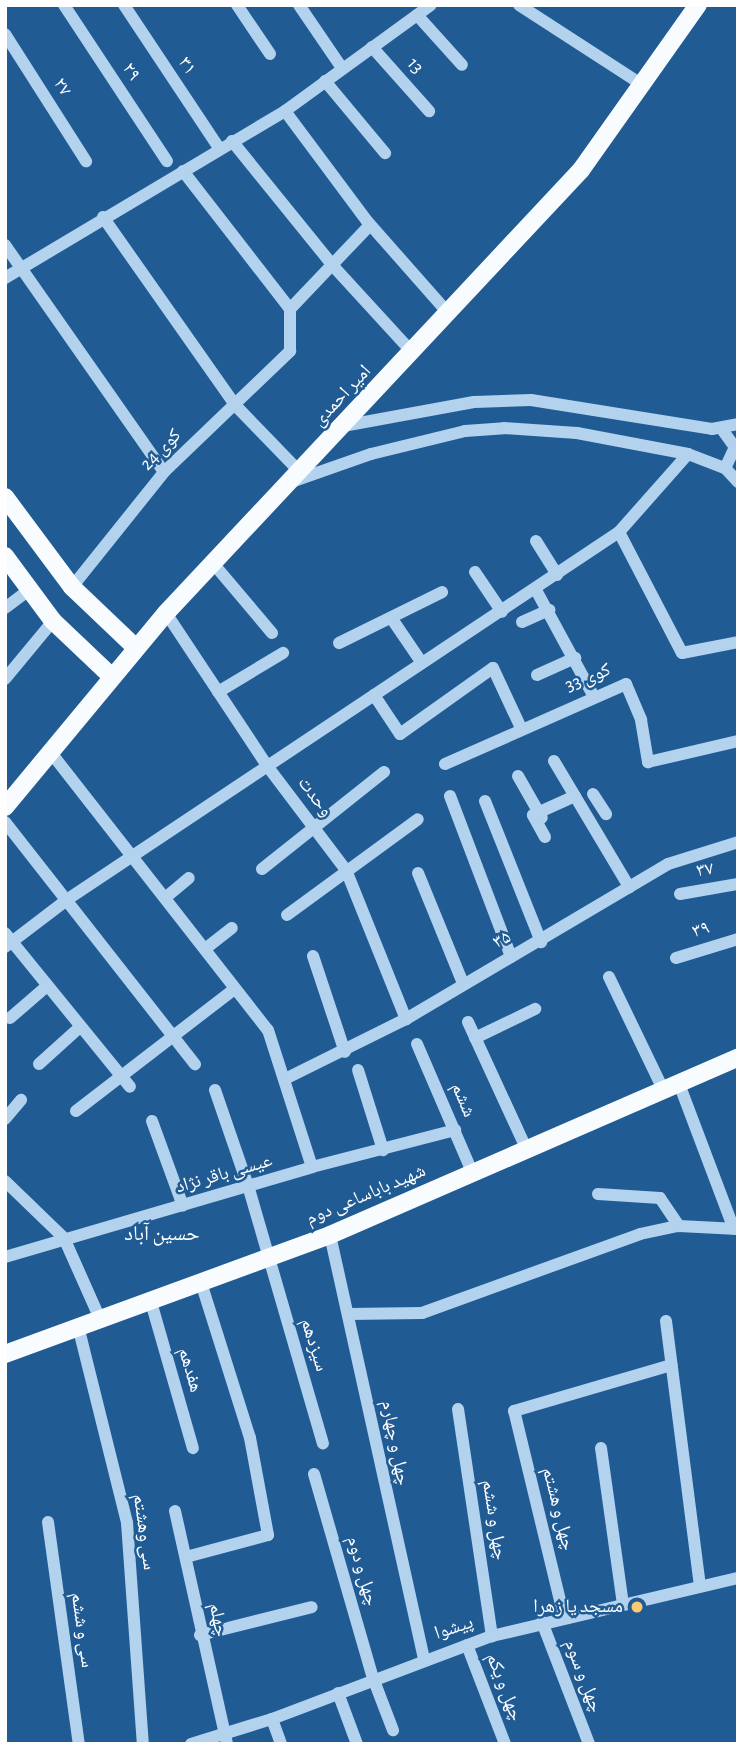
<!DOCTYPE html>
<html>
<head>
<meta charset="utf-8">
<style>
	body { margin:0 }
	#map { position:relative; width:743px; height:1749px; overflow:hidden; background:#205b94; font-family:"Alegreya Sans","Noto Naskh Arabic",sans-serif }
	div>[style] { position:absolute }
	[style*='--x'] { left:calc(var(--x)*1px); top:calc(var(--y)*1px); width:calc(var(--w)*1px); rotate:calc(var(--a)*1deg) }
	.minor>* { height:12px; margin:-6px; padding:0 6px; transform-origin:6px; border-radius:6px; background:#b2d2ee }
	.major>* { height:18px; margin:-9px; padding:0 9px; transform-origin:9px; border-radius:9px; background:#f9fcff }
	.dots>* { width:19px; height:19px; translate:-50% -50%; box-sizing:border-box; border:4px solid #205b94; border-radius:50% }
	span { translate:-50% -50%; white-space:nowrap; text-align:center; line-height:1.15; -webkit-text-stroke:5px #205b94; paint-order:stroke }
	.street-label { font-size:19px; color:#fff }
	.poi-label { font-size:19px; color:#fff }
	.right { translate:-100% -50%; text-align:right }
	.neighbourhood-label { font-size:21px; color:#fff }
	.frame { position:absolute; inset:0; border:7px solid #fff; pointer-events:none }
</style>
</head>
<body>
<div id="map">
	<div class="minor">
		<div style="--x:64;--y:5;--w:187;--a:56.6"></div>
		<div style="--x:124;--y:5;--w:172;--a:56.4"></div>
		<div style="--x:237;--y:5;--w:59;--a:56"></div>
		<div style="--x:299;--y:5;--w:76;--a:55.7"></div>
		<div style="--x:519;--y:5;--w:149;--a:32.9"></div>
		<div style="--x:417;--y:15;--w:67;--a:48"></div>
		<div style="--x:5;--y:34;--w:151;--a:57.5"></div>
		<div style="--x:372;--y:47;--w:86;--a:48.3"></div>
		<div style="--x:325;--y:81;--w:94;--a:50.2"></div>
		<div style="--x:285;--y:111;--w:137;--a:53.3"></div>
		<div style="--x:367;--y:221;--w:123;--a:48.6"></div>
		<div style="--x:232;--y:141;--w:162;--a:51"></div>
		<div style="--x:334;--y:267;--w:115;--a:47.5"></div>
		<div style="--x:183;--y:171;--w:175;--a:52.2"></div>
		<div style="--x:103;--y:217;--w:230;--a:54.9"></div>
		<div style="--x:235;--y:405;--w:91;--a:45.9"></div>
		<div style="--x:5;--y:245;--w:277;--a:55"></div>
		<div style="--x:5;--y:278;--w:326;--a:-30.8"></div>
		<div style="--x:285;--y:111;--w:180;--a:-36"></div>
		<div style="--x:343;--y:426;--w:133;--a:-10.4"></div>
		<div style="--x:474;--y:402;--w:57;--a:-2"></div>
		<div style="--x:531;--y:400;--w:183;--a:9.1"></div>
		<div style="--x:712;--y:429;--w:26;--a:-11"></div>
		<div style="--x:721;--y:428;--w:24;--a:54"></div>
		<div style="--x:735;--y:447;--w:23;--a:115"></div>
		<div style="--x:291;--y:482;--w:85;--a:-19.3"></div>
		<div style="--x:371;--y:454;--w:97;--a:-13.7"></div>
		<div style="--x:465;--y:431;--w:39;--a:-4"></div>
		<div style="--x:504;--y:428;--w:73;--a:3.9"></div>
		<div style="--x:577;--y:433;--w:113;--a:10.7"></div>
		<div style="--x:688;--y:454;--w:40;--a:21"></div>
		<div style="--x:725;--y:468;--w:19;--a:47"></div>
		<div style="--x:619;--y:532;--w:136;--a:62.5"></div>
		<div style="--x:682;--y:653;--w:57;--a:-11.1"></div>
		<div style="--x:536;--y:541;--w:40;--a:58"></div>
		<div style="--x:212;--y:562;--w:93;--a:49.8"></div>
		<div style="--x:475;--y:572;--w:48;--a:56"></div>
		<div style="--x:72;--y:587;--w:147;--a:-51.3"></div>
		<div style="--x:164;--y:472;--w:175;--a:-43.8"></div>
		<div style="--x:290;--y:351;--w:42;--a:-90"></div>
		<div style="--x:290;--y:309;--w:116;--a:-46.4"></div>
		<div style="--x:536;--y:590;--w:119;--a:61.5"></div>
		<div style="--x:5;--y:608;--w:31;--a:-37"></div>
		<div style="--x:166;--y:613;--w:185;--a:56.5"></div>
		<div style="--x:268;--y:767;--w:129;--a:52.9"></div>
		<div style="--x:346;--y:870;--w:161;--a:68.1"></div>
		<div style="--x:392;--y:619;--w:53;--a:55.7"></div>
		<div style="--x:522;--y:622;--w:30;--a:-24"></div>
		<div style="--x:339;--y:643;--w:115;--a:-26.3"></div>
		<div style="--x:537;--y:675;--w:42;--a:-24.1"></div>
		<div style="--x:5;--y:679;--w:75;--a:-50.4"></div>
		<div style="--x:218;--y:692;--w:76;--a:-31"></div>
		<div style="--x:374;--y:695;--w:47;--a:56.3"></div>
		<div style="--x:400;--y:734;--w:114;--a:-35.4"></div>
		<div style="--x:493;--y:668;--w:66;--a:65"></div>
		<div style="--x:52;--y:754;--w:350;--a:52"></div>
		<div style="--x:268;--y:1030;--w:144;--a:72.2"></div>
		<div style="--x:554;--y:761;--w:147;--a:59.2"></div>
		<div style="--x:445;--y:764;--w:198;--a:-23.8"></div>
		<div style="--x:626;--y:684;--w:39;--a:67"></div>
		<div style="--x:641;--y:720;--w:43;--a:80.5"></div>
		<div style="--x:648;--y:762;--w:92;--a:-13.1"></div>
		<div style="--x:518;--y:776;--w:48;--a:60.3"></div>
		<div style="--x:593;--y:794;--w:24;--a:57"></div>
		<div style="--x:450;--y:796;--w:172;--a:69.2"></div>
		<div style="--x:485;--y:801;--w:152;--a:68.3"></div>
		<div style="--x:5;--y:822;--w:308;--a:51.9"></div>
		<div style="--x:545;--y:837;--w:25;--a:-119"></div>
		<div style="--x:533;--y:815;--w:46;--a:-24.3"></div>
		<div style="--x:262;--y:869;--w:156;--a:-38.5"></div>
		<div style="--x:418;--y:873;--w:119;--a:67.8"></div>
		<div style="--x:680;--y:894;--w:59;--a:-9.8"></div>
		<div style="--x:165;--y:898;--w:31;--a:-40"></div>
		<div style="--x:287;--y:915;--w:162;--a:-36.2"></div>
		<div style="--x:5;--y:933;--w:198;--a:50.9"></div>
		<div style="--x:5;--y:947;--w:79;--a:-37.3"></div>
		<div style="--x:68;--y:899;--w:662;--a:-33.67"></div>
		<div style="--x:619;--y:532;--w:104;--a:-48.5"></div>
		<div style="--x:205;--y:949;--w:34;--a:-38"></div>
		<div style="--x:313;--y:956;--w:101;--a:71.6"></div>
		<div style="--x:676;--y:958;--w:65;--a:-17"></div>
		<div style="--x:609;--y:977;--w:122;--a:64.3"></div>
		<div style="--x:10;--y:1018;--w:49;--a:-40.9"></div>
		<div style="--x:468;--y:1022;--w:139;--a:65.3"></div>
		<div style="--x:475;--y:1038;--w:67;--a:-25.8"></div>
		<div style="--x:417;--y:1044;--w:139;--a:66.7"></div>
		<div style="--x:39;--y:1064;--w:55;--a:-42.1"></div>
		<div style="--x:358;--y:1070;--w:84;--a:72.6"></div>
		<div style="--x:287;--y:1078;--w:133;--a:-26.4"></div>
		<div style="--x:406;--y:1019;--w:304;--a:-30.6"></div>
		<div style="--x:668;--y:864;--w:73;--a:-17.4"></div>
		<div style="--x:678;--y:1081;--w:158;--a:69.3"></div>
		<div style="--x:215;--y:1090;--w:105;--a:71"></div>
		<div style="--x:249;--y:1189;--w:265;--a:73.8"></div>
		<div style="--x:76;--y:1111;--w:198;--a:-37.6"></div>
		<div style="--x:5;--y:1119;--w:25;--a:-50"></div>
		<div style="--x:152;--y:1121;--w:90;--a:70"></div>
		<div style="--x:5;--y:1181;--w:82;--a:44"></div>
		<div style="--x:64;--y:1238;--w:91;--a:66"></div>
		<div style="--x:598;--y:1194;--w:62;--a:3.7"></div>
		<div style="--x:660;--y:1198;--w:34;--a:56"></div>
		<div style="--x:330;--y:1235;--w:433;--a:77.5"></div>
		<div style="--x:5;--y:1257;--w:320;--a:-16.3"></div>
		<div style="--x:312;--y:1167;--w:148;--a:-14.5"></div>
		<div style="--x:151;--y:1302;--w:152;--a:74"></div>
		<div style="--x:349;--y:1314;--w:73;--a:-0.8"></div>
		<div style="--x:422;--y:1313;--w:232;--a:-19.9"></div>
		<div style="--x:640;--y:1234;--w:40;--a:-12"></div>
		<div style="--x:679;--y:1226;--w:59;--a:2.9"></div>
		<div style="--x:666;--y:1321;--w:266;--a:82.7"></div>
		<div style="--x:79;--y:1330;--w:199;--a:76"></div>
		<div style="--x:127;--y:1523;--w:222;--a:85.9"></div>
		<div style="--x:458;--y:1409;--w:230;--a:81.5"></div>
		<div style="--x:601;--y:1448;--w:158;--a:82"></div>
		<div style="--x:314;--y:1474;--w:212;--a:73.9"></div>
		<div style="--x:373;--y:1678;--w:56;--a:69"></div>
		<div style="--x:175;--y:1511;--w:238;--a:77.4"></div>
		<div style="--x:48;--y:1522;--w:224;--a:82.1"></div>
		<div style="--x:186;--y:1557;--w:85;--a:-15"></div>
		<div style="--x:268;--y:1535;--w:99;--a:-100.5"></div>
		<div style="--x:250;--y:1438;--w:163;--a:-107.5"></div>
		<div style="--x:564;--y:1617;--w:212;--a:-103.6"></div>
		<div style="--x:514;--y:1411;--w:164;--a:-16.3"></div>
		<div style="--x:542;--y:1622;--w:131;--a:68.9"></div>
		<div style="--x:200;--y:1635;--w:115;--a:-14"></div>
		<div style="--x:467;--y:1645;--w:106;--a:69"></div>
		<div style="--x:338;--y:1693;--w:54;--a:69.6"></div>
		<div style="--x:272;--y:1719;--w:27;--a:70"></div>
		<div style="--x:191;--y:1744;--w:85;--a:-17.2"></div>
		<div style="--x:272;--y:1719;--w:235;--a:-20.7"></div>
		<div style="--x:492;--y:1636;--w:253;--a:-13.3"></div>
	</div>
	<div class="major">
		<div style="--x:5;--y:497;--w:112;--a:53.3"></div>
		<div style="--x:72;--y:587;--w:87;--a:43.6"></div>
		<div style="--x:5;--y:556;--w:81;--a:53.6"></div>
		<div style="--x:53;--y:621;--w:81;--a:43.5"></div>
		<div style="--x:5;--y:807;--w:252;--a:-50.3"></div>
		<div style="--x:166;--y:613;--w:607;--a:-46.87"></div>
		<div style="--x:581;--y:170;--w:202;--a:-54.7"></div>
		<div style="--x:5;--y:1354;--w:346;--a:-20.1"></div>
		<div style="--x:330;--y:1235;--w:445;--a:-23.5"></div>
	</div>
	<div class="dots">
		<div style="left:637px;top:1607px;background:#fbca73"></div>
	</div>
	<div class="street-label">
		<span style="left:187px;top:66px;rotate:56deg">۳۱</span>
		<span style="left:415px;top:66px;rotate:49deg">13</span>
		<span style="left:131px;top:72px;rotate:57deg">۲۹</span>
		<span style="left:62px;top:87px;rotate:58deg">۲۷</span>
		<span style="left:342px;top:396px;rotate:-47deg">امیر احمدی</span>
		<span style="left:161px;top:450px;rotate:-46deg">کوی 24</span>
		<span style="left:588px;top:678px;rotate:-22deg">کوی 33</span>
		<span style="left:315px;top:797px;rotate:53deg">وحدت</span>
		<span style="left:705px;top:870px;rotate:-10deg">۳۷</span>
		<span style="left:701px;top:930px;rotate:-17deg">۳۹</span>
		<span style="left:502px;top:940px;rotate:-28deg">۳۵</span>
		<span style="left:463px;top:1100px;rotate:67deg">ششم</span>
		<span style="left:224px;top:1174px;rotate:-16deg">عیسی باقر نژاد</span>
		<span style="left:366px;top:1195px;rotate:-23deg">شهید باباساعی دوم</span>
		<span style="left:314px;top:1345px;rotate:73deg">سیزدهم</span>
		<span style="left:190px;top:1370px;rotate:74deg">هفدهم</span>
		<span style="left:395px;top:1443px;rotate:79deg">چهل و چهارم</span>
		<span style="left:558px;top:1509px;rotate:76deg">چهل و هشتم</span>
		<span style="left:494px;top:1520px;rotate:81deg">چهل و ششم</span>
		<span style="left:144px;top:1532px;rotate:82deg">سی وهشتم</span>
		<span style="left:362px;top:1571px;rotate:74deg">چهل و دوم</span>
		<span style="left:218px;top:1620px;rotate:79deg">چهلم</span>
		<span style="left:454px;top:1628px;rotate:-18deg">پیشوا</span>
		<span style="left:82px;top:1630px;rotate:82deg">سی و ششم</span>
		<span style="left:583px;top:1676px;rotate:69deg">چهل و سوم</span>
		<span style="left:504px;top:1687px;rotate:69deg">چهل و یکم</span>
	</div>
	<div class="poi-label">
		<span class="right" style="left:623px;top:1607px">مسجد یا زهرا</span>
	</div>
	<div class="neighbourhood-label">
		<span style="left:162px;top:1234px">حسین آباد</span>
	</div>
	<div class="frame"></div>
</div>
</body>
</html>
